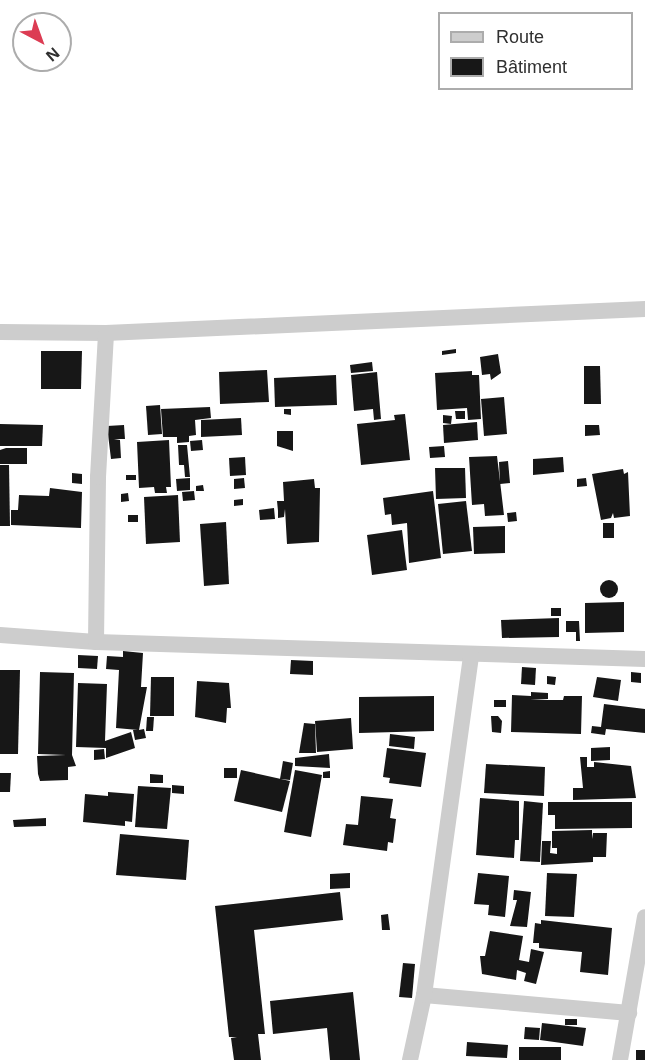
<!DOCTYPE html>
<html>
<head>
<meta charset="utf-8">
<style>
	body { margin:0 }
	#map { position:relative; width:645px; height:1060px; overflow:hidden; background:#fff; font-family:Arial,sans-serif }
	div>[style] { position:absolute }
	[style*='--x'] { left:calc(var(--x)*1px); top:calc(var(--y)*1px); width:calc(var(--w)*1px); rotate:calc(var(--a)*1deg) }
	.building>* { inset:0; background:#171717 }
	.round { border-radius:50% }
	.street>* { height:16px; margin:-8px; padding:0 8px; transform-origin:8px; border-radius:8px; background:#cdcdcd }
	span { translate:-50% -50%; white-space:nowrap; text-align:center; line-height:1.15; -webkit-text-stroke:6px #fff; paint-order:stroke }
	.legend { position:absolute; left:438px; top:12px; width:195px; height:78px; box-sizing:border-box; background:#fff; border:2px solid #acacac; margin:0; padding:8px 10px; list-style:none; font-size:18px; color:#303030 }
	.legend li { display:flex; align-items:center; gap:12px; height:30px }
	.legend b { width:30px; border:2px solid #acacac }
	.north { position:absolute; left:12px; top:12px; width:60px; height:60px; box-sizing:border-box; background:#fff; border:2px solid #acacac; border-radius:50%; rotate:139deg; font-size:16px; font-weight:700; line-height:24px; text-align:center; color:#303030 }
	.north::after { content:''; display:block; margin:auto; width:21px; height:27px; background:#dc3c53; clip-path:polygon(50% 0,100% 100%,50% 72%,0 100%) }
</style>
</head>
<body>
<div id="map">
	<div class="building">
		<div style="clip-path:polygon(456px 349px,456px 353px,442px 355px,442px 351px)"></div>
		<div style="clip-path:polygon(41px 351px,82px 351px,81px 389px,41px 389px)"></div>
		<div style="clip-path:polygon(498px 354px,501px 373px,491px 380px,490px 374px,482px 375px,480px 357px)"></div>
		<div style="clip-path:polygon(372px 362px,373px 371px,351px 373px,350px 365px)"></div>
		<div style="clip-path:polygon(584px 366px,600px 366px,601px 404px,584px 404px)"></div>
		<div style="clip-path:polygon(267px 370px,269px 402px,220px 404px,219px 372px)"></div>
		<div style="clip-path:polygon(472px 371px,472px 375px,479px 375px,481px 419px,468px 420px,467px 408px,437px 410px,435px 373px)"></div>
		<div style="clip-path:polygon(377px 372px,381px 419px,374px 420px,373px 409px,354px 411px,351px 375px)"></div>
		<div style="clip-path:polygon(336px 375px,337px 405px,275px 407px,274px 378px)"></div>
		<div style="clip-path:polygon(504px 397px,507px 434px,484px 436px,481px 399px)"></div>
		<div style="clip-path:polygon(160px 405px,162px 434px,148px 435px,146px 406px)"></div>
		<div style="clip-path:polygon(210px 407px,211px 418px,195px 420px,196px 435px,189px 436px,189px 442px,177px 443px,177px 437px,163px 437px,161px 409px)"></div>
		<div style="clip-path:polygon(284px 409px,291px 409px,291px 415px,284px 414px)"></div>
		<div style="clip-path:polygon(455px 411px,465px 411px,465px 419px,456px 419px)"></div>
		<div style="clip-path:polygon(405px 414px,410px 460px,361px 465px,357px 424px,395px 420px,394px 415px)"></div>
		<div style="clip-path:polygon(443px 415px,452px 416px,451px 424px,443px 423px)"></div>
		<div style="clip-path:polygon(241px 418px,242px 435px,201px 437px,201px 420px)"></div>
		<div style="clip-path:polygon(477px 422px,478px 440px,444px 443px,443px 425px)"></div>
		<div style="clip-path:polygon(0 424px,43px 425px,42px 446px,0 446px)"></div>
		<div style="clip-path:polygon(124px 425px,125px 439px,114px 439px,120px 440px,121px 458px,111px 459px,107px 426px)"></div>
		<div style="clip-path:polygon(585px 425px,599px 425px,600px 435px,585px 436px)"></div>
		<div style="clip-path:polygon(277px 431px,293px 431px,293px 451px,277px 446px)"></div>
		<div style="clip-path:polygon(169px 440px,171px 487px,166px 487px,167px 493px,155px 493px,154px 487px,139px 488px,137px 442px)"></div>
		<div style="clip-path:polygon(202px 440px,203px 450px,191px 451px,190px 441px)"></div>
		<div style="clip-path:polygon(178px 445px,187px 445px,190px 477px,185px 477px,184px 465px,179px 465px)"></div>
		<div style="clip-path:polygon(444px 446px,445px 457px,430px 458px,429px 447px)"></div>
		<div style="clip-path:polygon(6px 448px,27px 448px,27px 464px,0 464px,0 450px)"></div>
		<div style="clip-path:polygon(497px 456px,504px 515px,485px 516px,484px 504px,472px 505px,469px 457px)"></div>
		<div style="clip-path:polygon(245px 457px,246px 475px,230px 476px,229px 458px)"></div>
		<div style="clip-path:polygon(563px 457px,564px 472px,533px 475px,533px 459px)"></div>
		<div style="clip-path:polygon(508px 461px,510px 483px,500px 484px,499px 462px)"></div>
		<div style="clip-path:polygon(0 465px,9px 465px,10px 526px,0 526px)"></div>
		<div style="clip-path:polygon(435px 468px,465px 468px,466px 498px,436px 499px)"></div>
		<div style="clip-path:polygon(623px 469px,624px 474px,628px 472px,630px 516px,614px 518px,613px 513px,611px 518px,601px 520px,592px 474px)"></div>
		<div style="clip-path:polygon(72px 473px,82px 474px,82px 484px,72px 483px)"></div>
		<div style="clip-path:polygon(126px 475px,136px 475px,136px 480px,126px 480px)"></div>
		<div style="clip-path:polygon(190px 478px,190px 490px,177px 491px,176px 479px)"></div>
		<div style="clip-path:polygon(244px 478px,245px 488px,234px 489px,234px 479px)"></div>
		<div style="clip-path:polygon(586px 478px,587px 486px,577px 487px,577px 479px)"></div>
		<div style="clip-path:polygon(314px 479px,315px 488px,320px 488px,319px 542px,287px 544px,285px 509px,284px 517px,278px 518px,278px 511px,277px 501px,284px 501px,283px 482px)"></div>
		<div style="clip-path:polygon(203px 485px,204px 491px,196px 491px,196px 486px)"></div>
		<div style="clip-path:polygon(50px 488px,82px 492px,81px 528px,11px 525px,11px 510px,18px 510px,19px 495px,49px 496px)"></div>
		<div style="clip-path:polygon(194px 491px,195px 500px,183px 501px,182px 492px)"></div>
		<div style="clip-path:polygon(433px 491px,441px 558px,409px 563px,407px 523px,392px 525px,391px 514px,385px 515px,383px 498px)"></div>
		<div style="clip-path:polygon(128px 493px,129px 501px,121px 502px,121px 494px)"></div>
		<div style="clip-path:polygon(178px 495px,180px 542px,146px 544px,144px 497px)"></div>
		<div style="clip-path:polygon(243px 499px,243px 505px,234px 506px,234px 500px)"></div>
		<div style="clip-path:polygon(466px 501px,472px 551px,443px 554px,438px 504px)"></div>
		<div style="clip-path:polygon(274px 508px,275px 519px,260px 520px,259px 510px)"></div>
		<div style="clip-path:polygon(516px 512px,517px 521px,508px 522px,507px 513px)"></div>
		<div style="clip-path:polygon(128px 515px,138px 515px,138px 522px,128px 522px)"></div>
		<div style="clip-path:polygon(226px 522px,229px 584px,204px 586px,200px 524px)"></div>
		<div style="clip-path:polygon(603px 523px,614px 523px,614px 538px,603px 538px)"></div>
		<div style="clip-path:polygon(505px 526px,505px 553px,474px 554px,473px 527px)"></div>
		<div style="clip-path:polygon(402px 530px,407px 570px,372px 575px,367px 535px)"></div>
		<div class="round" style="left:600px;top:580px;width:18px;height:18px"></div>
		<div style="clip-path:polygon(624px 602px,624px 632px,585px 633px,585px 603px)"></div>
		<div style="clip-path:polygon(551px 608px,561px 608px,561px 616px,551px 616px)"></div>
		<div style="clip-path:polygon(559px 618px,559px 637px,502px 638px,501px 620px)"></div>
		<div style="clip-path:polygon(566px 621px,579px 621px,580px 641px,576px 641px,576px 632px,566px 632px)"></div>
		<div style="clip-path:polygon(123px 651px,143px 653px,141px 687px,147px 687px,139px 730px,144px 729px,146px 738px,135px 740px,133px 730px,138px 730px,116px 728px,119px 670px,106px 669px,107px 656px,123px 657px)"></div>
		<div style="clip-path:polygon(78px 655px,98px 656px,97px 669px,78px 668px)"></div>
		<div style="clip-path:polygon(291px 660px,313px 661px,313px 675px,290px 674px)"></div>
		<div style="clip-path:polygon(522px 667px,536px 668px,535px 685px,521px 684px)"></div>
		<div style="clip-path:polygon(0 670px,20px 670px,18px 754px,0 754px)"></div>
		<div style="clip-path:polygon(40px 672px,74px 673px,72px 755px,76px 766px,68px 767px,68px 780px,40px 781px,38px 774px,37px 756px,66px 755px,38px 754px)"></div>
		<div style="clip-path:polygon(631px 672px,641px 673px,641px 683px,631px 682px)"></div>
		<div style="clip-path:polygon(547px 676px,556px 677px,555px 685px,547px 684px)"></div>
		<div style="clip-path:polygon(151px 677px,174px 677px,174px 716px,150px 716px)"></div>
		<div style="clip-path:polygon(597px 677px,621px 680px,618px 701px,593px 697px)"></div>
		<div style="clip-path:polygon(197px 681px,229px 683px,231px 708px,227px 708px,226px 723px,195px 717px)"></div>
		<div style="clip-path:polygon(78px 683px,107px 684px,105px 741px,131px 732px,135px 748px,106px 758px,106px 748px,76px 747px)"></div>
		<div style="clip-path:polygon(531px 692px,548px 693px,548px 699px,530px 700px,563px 700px,564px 696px,582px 696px,581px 734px,511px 732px,512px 695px,531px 696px)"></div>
		<div style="clip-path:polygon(434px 696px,434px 731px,359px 733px,359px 697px)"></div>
		<div style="clip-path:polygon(494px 700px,506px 700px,506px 707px,494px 707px)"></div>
		<div style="clip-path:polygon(604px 704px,645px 709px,645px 733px,606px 729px,605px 735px,591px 733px,592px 726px,601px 727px)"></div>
		<div style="clip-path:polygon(491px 716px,498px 716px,502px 721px,501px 733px,492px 732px)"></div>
		<div style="clip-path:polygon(147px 717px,154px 717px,153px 731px,146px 731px)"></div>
		<div style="clip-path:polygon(351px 718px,353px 749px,317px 752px,315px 721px)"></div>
		<div style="clip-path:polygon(304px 723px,315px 724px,316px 753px,299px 753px)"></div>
		<div style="clip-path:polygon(390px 734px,415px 737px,414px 749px,389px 746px)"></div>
		<div style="clip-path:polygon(610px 747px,610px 760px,591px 761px,591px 748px)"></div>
		<div style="clip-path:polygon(387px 748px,426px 753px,421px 787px,389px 783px,390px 778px,383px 777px)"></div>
		<div style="clip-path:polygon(104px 749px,105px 759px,94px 760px,94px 750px)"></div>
		<div style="clip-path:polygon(329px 754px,330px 768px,295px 766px,295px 758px)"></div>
		<div style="clip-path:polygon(580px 757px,587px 757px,587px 767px,594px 767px,594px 762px,631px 766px,636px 798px,573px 800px,573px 788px,583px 788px)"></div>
		<div style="clip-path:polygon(283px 761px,293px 763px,290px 780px,280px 779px)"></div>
		<div style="clip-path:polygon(486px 764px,545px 767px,544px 796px,484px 793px)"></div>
		<div style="clip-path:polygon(224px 768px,237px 768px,237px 778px,224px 778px)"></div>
		<div style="clip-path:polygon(241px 770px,290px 781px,282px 812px,234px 801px)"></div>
		<div style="clip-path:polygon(295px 770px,322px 775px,311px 837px,284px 832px)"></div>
		<div style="clip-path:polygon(330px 771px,330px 778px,323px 778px,323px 772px)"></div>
		<div style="clip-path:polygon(0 773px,11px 773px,10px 792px,0 792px)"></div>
		<div style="clip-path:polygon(150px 774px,163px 775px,163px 783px,150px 783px)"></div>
		<div style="clip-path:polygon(172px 785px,184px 786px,184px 794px,172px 793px)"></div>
		<div style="clip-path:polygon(138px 786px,171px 788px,167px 829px,135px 827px)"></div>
		<div style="clip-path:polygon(108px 792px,134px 794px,132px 822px,125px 821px,125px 826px,83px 822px,85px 794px,108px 796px)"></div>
		<div style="clip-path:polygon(361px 796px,393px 799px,390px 818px,396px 819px,393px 843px,388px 842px,387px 851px,343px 845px,346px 824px,358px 825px)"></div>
		<div style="clip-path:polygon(480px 798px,519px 801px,519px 840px,515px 840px,514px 858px,476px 855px)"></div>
		<div style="clip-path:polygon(524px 801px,543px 803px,540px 862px,520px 861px)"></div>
		<div style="clip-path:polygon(548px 802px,632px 802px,632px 828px,555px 829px,555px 815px,548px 815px)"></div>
		<div style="clip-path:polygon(46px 818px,46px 826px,14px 827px,13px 820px)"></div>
		<div style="clip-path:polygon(592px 830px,592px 839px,593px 833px,607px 833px,606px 857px,593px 857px,593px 862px,541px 865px,542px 841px,551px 841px,550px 853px,557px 854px,557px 848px,552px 848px,552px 831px)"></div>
		<div style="clip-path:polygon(120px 834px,189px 840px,186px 880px,116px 875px)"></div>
		<div style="clip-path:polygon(350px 873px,350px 888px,330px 889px,330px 874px)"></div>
		<div style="clip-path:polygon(478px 873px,509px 876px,505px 917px,488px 915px,489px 905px,474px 904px)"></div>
		<div style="clip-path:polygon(547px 873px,577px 874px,574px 917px,545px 916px)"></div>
		<div style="clip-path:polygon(514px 890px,531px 892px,527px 927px,510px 926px,517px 900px,513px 900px)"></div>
		<div style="clip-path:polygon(340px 892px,343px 920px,254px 930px,265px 1034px,258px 1034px,261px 1060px,234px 1060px,231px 1038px,237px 1037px,229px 1037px,215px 906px)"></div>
		<div style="clip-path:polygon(388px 914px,390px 930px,382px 930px,381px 915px)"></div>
		<div style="clip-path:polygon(541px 920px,612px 928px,608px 975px,580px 972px,582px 952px,539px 948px,539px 943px,533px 943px,535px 923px,541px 924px)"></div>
		<div style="clip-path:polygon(490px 931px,523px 936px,519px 960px,529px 962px,531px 949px,544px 952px,536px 984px,524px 981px,526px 973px,517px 970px,516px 980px,482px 974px,480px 956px,485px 956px)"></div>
		<div style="clip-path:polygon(403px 963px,415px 964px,412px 998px,399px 997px)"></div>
		<div style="clip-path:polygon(353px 992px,360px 1060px,330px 1060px,327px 1028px,273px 1034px,270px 1001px)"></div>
		<div style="clip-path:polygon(565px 1019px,577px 1019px,577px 1025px,565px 1025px)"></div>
		<div style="clip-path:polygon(542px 1023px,586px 1028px,583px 1046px,540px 1040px)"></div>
		<div style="clip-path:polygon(525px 1027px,540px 1028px,539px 1040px,524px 1039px)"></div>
		<div style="clip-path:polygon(467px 1042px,508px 1045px,507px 1058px,466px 1056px)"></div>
		<div style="clip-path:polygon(519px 1047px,561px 1047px,561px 1060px,519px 1060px)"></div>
		<div style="clip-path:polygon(636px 1050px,645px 1050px,645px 1060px,636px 1060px)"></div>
	</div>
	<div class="street">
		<div style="--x:0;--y:332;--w:106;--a:0.5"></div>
		<div style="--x:106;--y:333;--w:540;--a:-2.55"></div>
		<div style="--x:0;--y:635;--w:96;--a:4.2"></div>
		<div style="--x:96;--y:642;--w:549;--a:1.77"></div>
		<div style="--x:96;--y:642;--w:165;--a:-89.3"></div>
		<div style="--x:98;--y:477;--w:144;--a:-86.8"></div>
		<div style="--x:424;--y:995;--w:206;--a:5"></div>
		<div style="--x:410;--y:1060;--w:66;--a:-77.8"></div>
		<div style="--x:424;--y:995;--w:343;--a:-82.1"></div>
		<div style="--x:620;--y:1060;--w:145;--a:-80.1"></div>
	</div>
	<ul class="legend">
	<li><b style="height:8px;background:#cdcdcd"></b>Route</li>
	<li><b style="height:16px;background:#171717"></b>Bâtiment</li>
	</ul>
	<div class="north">N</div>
</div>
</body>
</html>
